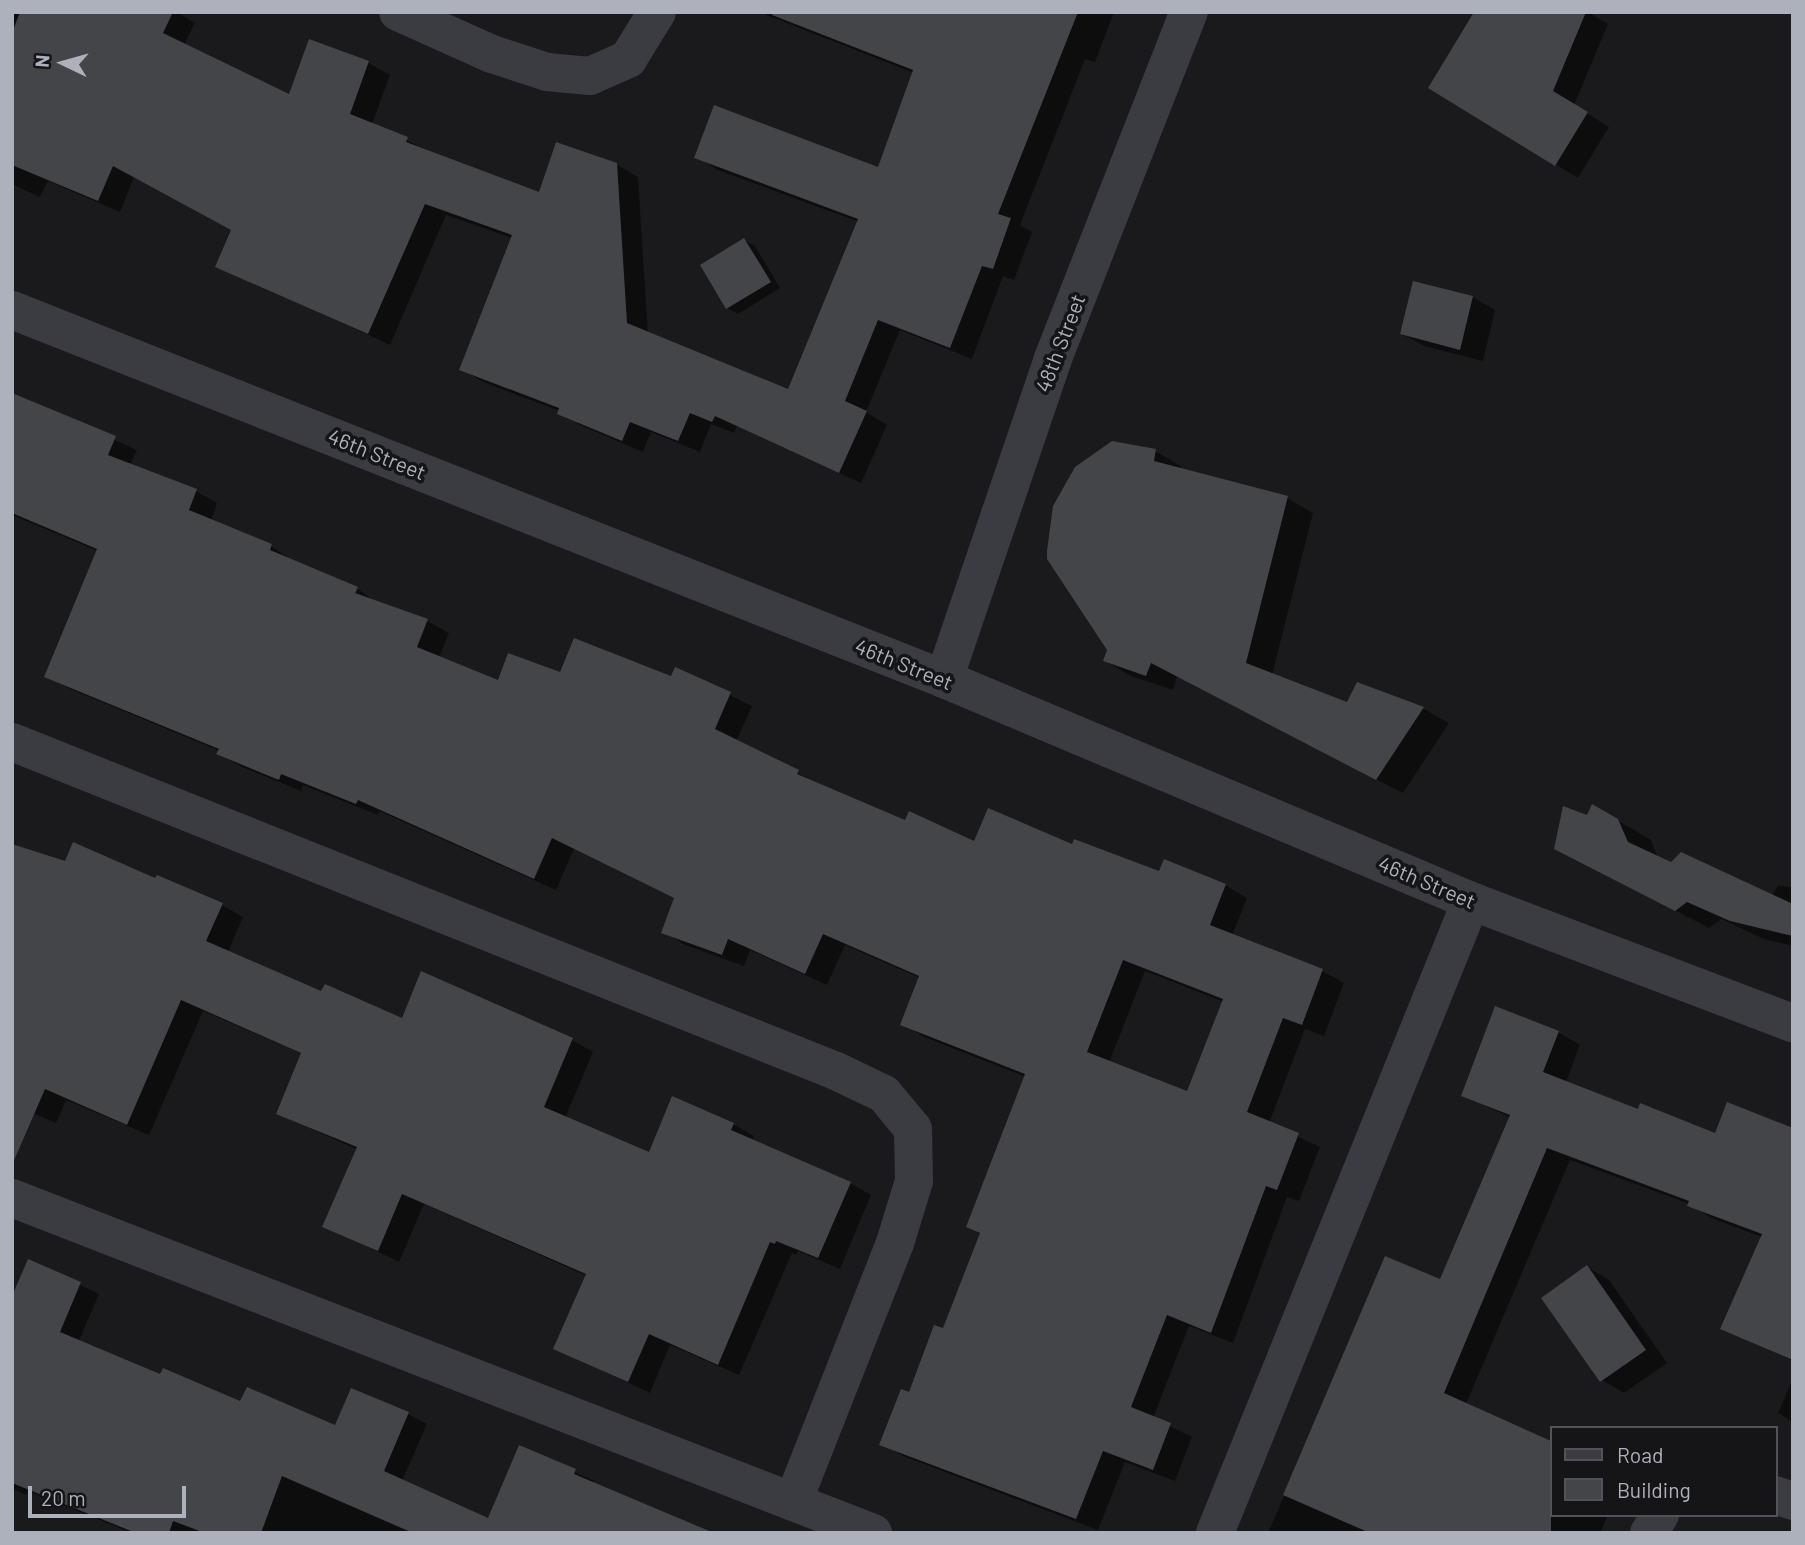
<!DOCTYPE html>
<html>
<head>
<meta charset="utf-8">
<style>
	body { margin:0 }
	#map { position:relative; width:1805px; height:1545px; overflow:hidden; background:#1a1a1c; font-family:Barlow,sans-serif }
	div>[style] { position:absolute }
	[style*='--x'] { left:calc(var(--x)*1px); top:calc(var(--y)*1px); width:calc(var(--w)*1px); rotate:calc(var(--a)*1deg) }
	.shadow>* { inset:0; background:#0007 }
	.building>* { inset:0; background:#444549 }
	.minor>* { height:38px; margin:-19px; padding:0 19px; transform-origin:19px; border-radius:19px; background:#3b3c42 }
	span { translate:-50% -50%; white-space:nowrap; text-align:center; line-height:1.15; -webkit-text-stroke:7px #151518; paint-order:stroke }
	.street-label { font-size:21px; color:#acb1bc }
	.frame { position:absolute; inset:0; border:14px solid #acb1bc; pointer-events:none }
	.legend { position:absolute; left:1550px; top:1426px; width:228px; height:91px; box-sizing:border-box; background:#151518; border:2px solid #51535a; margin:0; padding:9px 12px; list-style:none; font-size:21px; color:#acb1bc }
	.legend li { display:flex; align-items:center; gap:14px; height:35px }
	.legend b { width:35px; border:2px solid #51535a }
	.north { position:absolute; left:28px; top:28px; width:70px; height:70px; -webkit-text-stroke:5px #151518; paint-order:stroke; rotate:275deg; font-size:19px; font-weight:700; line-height:28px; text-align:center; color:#acb1bc }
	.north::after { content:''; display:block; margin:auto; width:24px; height:32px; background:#acb1bc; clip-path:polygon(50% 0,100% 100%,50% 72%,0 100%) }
	.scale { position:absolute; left:28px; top:1486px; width:158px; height:32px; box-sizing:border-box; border:4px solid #acb1bc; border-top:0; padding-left:9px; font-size:21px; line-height:24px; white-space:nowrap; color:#acb1bc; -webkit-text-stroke:5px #151518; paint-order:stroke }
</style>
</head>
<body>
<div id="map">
	<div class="shadow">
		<div style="clip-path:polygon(12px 12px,177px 12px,195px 23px,184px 45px,290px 97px,310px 41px,369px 63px,390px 75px,372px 124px,429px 151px,540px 194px,616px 164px,638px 177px,648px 334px,789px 391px,859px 222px,718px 170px,696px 157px,879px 169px,914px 73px,759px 12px,1114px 12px,1095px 62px,1085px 59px,1020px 225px,1032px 232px,1014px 280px,1003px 276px,972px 359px,900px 330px,866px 412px,887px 425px,861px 483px,737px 426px,734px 433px,711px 424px,700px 452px,651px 432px,643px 452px,580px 425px,560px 411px,483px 382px,462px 369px,512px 238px,446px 215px,390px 345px,218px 266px,233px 230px,134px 177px,120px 212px,48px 181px,40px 197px,12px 184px)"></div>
		<div style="clip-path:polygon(1476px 12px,1588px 12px,1608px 24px,1574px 105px,1609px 127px,1578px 178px,1431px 88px)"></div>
		<div style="clip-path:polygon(744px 240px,755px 246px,780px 288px,738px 314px,727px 308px)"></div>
		<div style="clip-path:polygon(1473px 297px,1495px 310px,1483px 361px,1424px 346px,1402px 334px)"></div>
		<div style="clip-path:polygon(evenodd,12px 394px,137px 450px,130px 465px,196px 491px,217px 503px,211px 521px,271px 546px,353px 601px,358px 589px,377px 603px,427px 621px,449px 633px,439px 658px,499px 682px,561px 674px,672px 679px,676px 669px,752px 706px,736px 742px,819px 784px,905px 822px,975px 843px,1073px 846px,1160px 873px,1225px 885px,1247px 898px,1232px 936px,1322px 971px,1344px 983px,1324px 1036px,1305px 1029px,1269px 1123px,1320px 1147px,1299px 1201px,1287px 1197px,1233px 1343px,1189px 1326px,1153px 1418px,1192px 1437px,1175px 1481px,1125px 1462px,1098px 1530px,903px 1456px,882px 1444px,944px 1331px,982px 1235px,968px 1227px,1026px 1077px,924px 1037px,903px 1024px,920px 978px,845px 945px,827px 985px,750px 950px,744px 966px,685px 945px,664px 932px,676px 899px,574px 849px,556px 890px,379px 811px,378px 815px,303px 785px,301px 791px,240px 766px,219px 754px,220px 751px,68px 688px,46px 676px,98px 551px,12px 515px,12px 394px,1145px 971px,1224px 1002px,1188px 1094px,1109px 1063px,1145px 971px)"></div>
		<div style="clip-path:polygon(1155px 451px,1181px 466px,1180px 470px,1287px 498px,1313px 513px,1272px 675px,1347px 704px,1358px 684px,1424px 709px,1449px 723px,1403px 793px,1177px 676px,1173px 690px,1131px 676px,1105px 661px)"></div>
		<div style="clip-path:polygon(1593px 806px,1651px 840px,1658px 858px,1772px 896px,1778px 885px,1793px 888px,1793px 946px,1764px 939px,1721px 919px,1709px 928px,1556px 848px,1588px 817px)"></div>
		<div style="clip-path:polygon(66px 863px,156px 881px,222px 905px,243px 917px,228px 952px,322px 994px,403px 1020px,572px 1040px,593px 1052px,565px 1118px,649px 1155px,733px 1124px,754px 1136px,752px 1141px,850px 1183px,871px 1195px,840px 1269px,798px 1251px,796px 1255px,792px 1253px,739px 1375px,670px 1345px,650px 1393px,556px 1349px,587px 1276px,424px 1204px,399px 1262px,325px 1226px,358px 1150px,279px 1114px,302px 1054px,284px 1046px,203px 1011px,149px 1135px,66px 1100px,56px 1123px,12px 1104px)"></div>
		<div style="clip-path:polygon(1558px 1032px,1580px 1045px,1566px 1082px,1639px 1111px,1716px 1135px,1793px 1130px,1793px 1361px,1722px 1328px,1762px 1237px,1711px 1218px,1690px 1204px,1570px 1160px,1466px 1404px,1551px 1442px,1551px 1515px,1608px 1515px,1600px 1533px,1268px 1533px,1386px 1258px,1441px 1281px,1511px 1118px,1464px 1095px)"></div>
		<div style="clip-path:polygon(29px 1261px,99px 1294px,79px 1341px,161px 1376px,241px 1404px,336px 1428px,352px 1390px,408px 1414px,427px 1424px,402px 1481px,489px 1520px,520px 1447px,594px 1481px,593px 1484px,656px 1533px,132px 1533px,28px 1491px,26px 1495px,12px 1489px,12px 1301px)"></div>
		<div style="clip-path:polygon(1587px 1267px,1609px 1280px,1667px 1363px,1624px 1393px,1602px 1380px)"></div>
		<div style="clip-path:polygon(1793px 1378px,1793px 1422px,1778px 1413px)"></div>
	</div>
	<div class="building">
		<div style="clip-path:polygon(20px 12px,173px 12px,163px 33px,289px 94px,309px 39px,369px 61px,350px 114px,408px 137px,406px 142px,539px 192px,556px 142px,617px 163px,627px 323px,788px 389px,858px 219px,694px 158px,714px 105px,878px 167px,913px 70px,772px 15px,773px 12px,1078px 12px,998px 214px,1011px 218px,993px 269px,982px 266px,950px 348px,878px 320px,845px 401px,867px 411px,839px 473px,715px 416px,712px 422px,690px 413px,678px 441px,630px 422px,622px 441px,557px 414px,559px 408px,459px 370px,512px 235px,425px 204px,368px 334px,215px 267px,231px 230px,113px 166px,98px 201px,12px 165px,12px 33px)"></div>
		<div style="clip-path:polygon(1474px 12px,1586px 12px,1553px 91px,1588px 112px,1555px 166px,1428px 88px)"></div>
		<div style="clip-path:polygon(744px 238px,771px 282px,726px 309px,700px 265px)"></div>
		<div style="clip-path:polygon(1413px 281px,1473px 296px,1460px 350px,1400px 334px)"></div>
		<div style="clip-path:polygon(evenodd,12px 393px,116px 436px,108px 455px,197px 489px,189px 510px,272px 544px,270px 550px,358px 587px,355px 593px,428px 619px,417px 647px,498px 680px,508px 653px,560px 672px,574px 638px,671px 676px,675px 667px,731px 692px,715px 729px,799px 770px,797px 774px,905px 820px,909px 811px,974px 841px,988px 808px,1072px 844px,1074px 839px,1159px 871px,1164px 859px,1226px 884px,1210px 925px,1323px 969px,1302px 1025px,1283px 1018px,1247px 1112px,1299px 1133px,1277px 1190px,1266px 1186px,1211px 1333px,1167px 1315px,1131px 1407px,1171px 1423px,1153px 1470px,1103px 1451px,1076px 1519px,879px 1445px,901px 1389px,909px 1392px,934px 1325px,943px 1328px,980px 1233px,966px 1227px,1025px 1074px,900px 1025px,919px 976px,823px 934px,805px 974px,728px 939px,722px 955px,661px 933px,674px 898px,552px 838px,534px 879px,358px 800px,356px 804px,281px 774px,279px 780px,216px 754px,219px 749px,44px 677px,97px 549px,12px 513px,12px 393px,1123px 960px,1223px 999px,1187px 1091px,1087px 1052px,1123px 960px)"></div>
		<div style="clip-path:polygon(1112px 441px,1156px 449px,1154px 461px,1288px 496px,1246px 663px,1347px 702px,1357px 682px,1424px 707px,1376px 780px,1151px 663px,1146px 676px,1103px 661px,1107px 650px,1047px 559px,1047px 551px,1053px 506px,1075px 467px)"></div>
		<div style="clip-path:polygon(1592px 804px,1618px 819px,1628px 842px,1671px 862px,1681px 852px,1793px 904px,1793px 936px,1730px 921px,1687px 902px,1675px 911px,1554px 849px,1563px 806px,1587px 815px)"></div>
		<div style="clip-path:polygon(73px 842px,155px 878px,157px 875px,223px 903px,206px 941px,321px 991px,325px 984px,402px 1018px,421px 971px,573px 1038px,544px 1107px,649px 1152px,672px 1096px,734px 1123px,731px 1130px,851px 1182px,818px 1258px,776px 1241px,775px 1244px,770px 1242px,718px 1365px,649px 1334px,628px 1382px,553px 1349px,586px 1274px,402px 1194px,378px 1251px,322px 1227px,357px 1147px,276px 1114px,301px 1053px,181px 1000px,127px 1125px,45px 1089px,12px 1165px,12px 844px,65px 861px)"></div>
		<div style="clip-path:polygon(1495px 1006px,1559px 1031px,1543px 1072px,1638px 1109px,1640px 1103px,1715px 1133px,1727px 1102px,1793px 1128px,1793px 1360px,1720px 1329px,1762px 1234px,1687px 1206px,1689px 1201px,1547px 1148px,1444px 1393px,1551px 1441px,1551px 1533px,1370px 1533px,1283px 1495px,1385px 1256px,1440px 1279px,1510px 1115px,1461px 1096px)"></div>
		<div style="clip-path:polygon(28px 1259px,81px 1282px,60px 1332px,160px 1374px,163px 1368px,240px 1401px,247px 1387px,335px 1425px,351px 1388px,409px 1412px,384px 1471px,488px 1518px,519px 1445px,576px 1469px,574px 1474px,714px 1533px,413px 1533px,282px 1476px,261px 1533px,205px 1533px,173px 1521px,169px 1533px,136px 1533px,12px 1483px,12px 1296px)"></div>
		<div style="clip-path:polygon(1587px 1265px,1646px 1350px,1600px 1382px,1541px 1298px)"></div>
	</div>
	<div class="minor">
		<div style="--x:398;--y:12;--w:103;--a:24.1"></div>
		<div style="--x:492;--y:54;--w:58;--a:18.1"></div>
		<div style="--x:547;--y:72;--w:43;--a:5.3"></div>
		<div style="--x:590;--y:76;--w:42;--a:-24.1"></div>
		<div style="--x:628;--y:59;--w:55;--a:-58.3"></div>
		<div style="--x:12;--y:310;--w:1002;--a:21.6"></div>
		<div style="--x:944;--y:679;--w:572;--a:22.84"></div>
		<div style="--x:1471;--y:901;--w:344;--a:20.8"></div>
		<div style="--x:944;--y:679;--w:336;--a:-71.2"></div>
		<div style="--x:1052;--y:361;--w:375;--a:-68.6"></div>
		<div style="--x:12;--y:742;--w:887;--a:21.77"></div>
		<div style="--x:836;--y:1071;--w:53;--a:25.6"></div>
		<div style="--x:884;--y:1094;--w:45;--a:50.4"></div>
		<div style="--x:913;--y:1129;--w:52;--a:88.9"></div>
		<div style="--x:914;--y:1181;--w:65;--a:107"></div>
		<div style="--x:895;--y:1243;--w:278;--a:111.5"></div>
		<div style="--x:12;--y:1198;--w:924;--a:21.26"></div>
		<div style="--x:1775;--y:1495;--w:19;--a:18"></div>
		<div style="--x:1215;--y:1533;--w:682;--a:-67.95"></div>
		<div style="--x:1649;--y:1533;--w:21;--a:-59"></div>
	</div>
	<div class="street-label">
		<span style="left:1060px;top:343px;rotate:-69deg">48th Street</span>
		<span style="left:377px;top:454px;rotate:22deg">46th Street</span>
		<span style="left:904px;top:664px;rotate:22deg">46th Street</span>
		<span style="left:1427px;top:882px;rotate:23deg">46th Street</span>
	</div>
	<div class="frame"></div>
	<ul class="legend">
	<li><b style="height:9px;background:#3b3c42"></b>Road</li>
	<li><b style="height:19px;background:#444549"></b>Building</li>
	</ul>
	<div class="north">N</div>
	<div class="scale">20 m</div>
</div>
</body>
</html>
